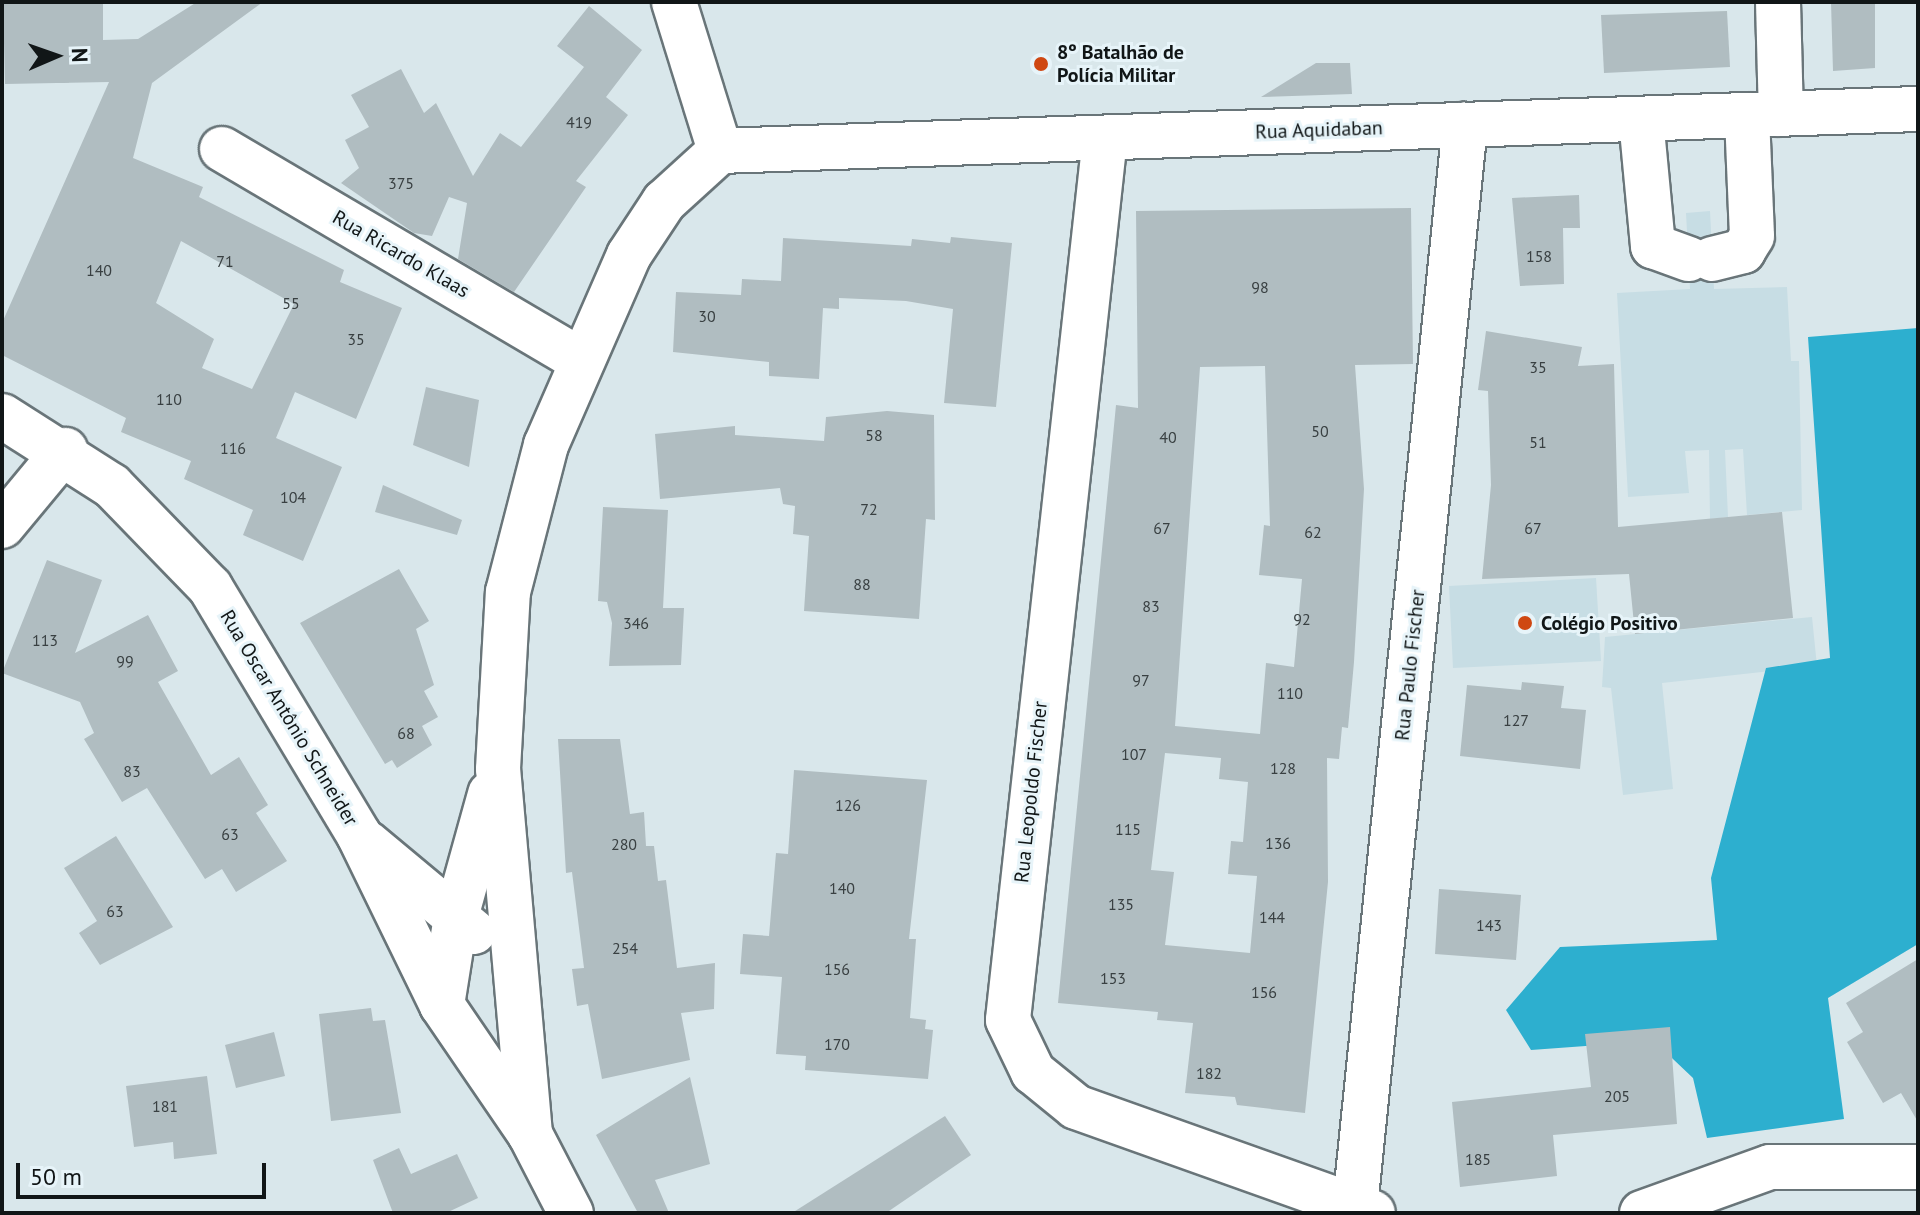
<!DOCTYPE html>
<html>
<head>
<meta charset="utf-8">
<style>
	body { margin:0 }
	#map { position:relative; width:1920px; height:1215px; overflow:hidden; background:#d9e7eb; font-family:"PT Sans",sans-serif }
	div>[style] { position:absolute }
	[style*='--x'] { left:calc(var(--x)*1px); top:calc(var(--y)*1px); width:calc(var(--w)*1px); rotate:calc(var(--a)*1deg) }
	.built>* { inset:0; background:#c7dde4 }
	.forest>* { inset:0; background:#2dafcf }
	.building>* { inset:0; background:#b0bdc1 }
	.roads { filter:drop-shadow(2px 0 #697579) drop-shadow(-2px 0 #697579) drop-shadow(0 2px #697579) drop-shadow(0 -2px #697579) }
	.minor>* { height:44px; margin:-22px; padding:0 22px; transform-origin:22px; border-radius:22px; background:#fff }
	.dots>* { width:22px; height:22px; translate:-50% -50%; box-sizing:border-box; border:4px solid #e7f4f9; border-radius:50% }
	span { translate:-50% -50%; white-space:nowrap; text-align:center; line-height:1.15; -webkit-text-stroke:6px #e7f4f9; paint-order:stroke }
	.number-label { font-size:16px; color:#394042 }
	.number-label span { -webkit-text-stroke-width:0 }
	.poi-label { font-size:20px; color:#111617; font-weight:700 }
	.left { translate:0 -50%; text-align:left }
	.street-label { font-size:20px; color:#111617 }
	.frame { position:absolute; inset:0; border:4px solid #111617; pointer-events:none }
	.north { position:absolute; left:16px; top:16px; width:80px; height:80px; -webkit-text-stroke:6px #e7f4f9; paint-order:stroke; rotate:88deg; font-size:22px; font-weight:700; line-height:32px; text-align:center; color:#111617 }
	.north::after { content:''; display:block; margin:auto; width:28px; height:36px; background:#111617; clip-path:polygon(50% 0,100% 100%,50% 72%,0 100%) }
	.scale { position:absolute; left:16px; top:1163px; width:250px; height:36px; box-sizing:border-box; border:4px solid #111617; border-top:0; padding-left:10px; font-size:24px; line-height:28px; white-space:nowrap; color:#111617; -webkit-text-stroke:6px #e7f4f9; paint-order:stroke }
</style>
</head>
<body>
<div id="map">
	<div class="built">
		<div style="clip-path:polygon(1710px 211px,1714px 289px,1787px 287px,1791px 361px,1799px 361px,1802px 510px,1747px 515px,1743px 449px,1725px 450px,1728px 517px,1710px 519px,1709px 450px,1685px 451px,1689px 493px,1628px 497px,1617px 293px,1690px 289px,1686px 213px)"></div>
		<div style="clip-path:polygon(1596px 578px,1601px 661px,1453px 668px,1449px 586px)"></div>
		<div style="clip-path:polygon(1812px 617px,1817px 666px,1662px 683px,1673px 789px,1623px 795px,1611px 688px,1602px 687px,1605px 637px)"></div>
	</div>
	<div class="forest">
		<div style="clip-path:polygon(1918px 328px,1918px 944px,1828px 998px,1844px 1119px,1707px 1138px,1693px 1078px,1654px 1041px,1531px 1050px,1506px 1010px,1560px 947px,1717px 940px,1711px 878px,1766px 668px,1830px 658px,1808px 337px)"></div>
	</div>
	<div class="building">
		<div style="clip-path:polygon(evenodd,3px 2px,103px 2px,103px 40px,138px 39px,197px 2px,263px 2px,152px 83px,133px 158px,203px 187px,199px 197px,344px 270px,340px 282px,402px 308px,356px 419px,295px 392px,276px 438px,342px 467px,303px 561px,243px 535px,253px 510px,184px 479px,191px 461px,121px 432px,126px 418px,2px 355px,2px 323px,109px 82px,5px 84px,3px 2px,181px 241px,294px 304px,252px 389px,202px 368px,214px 339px,156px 303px,181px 241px)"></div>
		<div style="clip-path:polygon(1831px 2px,1875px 2px,1875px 68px,1833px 71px)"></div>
		<div style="clip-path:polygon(589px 6px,642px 50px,606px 97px,628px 115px,576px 181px,586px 187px,514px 292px,458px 259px,467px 203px,449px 197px,432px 236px,414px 233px,341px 183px,359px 168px,345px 140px,369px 127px,351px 95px,401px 69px,424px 113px,436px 103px,473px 176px,500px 133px,521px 147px,584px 67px,557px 46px)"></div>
		<div style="clip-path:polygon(1727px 11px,1730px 67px,1604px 73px,1601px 15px)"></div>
		<div style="clip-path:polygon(1316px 63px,1350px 63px,1352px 94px,1261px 97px)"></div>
		<div style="clip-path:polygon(1579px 195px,1580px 228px,1563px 228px,1564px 284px,1520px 286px,1512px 198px)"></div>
		<div style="clip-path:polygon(evenodd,1411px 208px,1413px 364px,1355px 365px,1364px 489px,1354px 662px,1348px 728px,1342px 727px,1339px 759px,1327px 758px,1328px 882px,1305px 1113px,1237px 1105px,1235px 1097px,1185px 1093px,1193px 1023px,1157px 1020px,1158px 1012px,1058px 1003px,1116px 405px,1138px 408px,1136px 211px,1411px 208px,1265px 366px,1270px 526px,1264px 525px,1259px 575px,1302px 579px,1294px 667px,1266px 663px,1260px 734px,1175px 726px,1200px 367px,1265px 366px,1411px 208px,1165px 753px,1221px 758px,1219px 779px,1248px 782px,1243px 842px,1231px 841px,1228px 874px,1257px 876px,1250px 953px,1165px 945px,1174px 872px,1151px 870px,1165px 753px)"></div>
		<div style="clip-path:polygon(951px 237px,1012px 243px,996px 407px,944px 403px,953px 309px,906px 301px,839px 298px,839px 309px,823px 308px,819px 379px,769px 376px,769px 362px,673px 352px,676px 292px,741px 295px,742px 279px,781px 281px,783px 238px,911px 246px,912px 239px,950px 243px)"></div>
		<div style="clip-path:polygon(1486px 331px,1582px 347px,1578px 366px,1614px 364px,1618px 527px,1782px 512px,1793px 618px,1635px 634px,1629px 574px,1482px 579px,1491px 485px,1488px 391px,1478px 390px)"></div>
		<div style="clip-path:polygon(426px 387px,479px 400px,469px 467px,413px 445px)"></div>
		<div style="clip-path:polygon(887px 411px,934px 415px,935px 520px,926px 519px,919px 619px,804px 611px,809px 536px,793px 534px,795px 506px,783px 504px,780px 488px,660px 499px,655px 434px,735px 426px,735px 435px,824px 441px,826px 417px)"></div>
		<div style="clip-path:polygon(383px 485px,462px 520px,457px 535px,375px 512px)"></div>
		<div style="clip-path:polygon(603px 507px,668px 510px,663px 608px,684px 608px,681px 665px,609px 666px,612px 623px,607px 602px,598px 601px)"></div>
		<div style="clip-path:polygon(47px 560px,102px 580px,75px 653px,148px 615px,178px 671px,158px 682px,211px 775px,239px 757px,268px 805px,256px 813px,287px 861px,236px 892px,222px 869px,205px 879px,147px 788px,122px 802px,84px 739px,94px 733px,80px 702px,2px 673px)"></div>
		<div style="clip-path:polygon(399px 569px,429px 621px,416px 629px,434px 685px,424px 691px,438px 717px,422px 726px,432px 745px,397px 768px,392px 760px,385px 764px,300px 623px)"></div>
		<div style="clip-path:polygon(1522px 682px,1564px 686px,1561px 708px,1586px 710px,1580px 769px,1460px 756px,1467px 685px,1521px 690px)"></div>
		<div style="clip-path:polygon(558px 739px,620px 739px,630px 814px,644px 812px,646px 846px,654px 846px,658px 881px,666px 880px,677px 968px,715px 963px,714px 1009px,681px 1013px,690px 1060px,602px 1079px,588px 1004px,577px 1006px,572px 969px,584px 968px,572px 872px,566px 873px)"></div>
		<div style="clip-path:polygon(794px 770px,927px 780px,909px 939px,916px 939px,910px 1018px,926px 1020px,925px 1029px,933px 1030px,928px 1079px,805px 1070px,806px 1056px,776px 1054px,782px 977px,740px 974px,743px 934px,769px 936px,776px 853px,788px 854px)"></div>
		<div style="clip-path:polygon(116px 836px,173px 927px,100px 965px,79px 933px,97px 921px,64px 868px)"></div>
		<div style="clip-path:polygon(1439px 889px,1521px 895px,1516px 960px,1435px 954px)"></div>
		<div style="clip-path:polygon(1918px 959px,1918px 1122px,1901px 1093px,1883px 1103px,1847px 1042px,1863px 1032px,1846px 1003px)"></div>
		<div style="clip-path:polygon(371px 1008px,373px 1021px,385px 1020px,401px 1113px,331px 1121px,319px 1014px)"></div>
		<div style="clip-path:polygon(1670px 1027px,1677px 1124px,1553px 1135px,1557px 1176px,1460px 1187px,1452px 1102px,1591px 1087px,1585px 1034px)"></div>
		<div style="clip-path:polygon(274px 1032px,285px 1076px,236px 1088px,225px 1045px)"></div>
		<div style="clip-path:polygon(207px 1076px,217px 1154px,174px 1159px,173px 1142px,134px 1147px,126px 1086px)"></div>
		<div style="clip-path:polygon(690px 1077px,710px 1164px,655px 1180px,669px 1213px,638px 1213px,596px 1135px)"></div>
		<div style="clip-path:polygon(945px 1116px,971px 1155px,886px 1213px,792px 1213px)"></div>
		<div style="clip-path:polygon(399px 1148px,411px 1174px,457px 1154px,478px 1198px,446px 1213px,393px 1213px,373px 1160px)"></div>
	</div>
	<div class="roads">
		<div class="minor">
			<div style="--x:674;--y:2;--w:156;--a:72.8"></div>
			<div style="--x:1778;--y:2;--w:112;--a:88.5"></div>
			<div style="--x:1641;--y:119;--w:128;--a:84.6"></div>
			<div style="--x:1653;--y:246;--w:38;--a:20"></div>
			<div style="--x:1105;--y:138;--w:887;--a:96.28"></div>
			<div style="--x:1008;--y:1020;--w:58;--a:64.3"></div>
			<div style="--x:1033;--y:1072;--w:55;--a:39.1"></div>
			<div style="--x:1076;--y:1107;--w:315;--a:19.6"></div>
			<div style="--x:222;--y:149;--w:414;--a:30.5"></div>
			<div style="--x:720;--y:151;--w:1199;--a:-2.01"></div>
			<div style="--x:1712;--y:259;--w:32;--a:-14"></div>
			<div style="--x:1743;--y:251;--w:17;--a:-59"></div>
			<div style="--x:1752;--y:236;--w:121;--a:-92.4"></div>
			<div style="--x:2;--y:416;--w:130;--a:32.5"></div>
			<div style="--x:112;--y:486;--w:141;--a:45.9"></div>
			<div style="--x:210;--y:587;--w:289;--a:59"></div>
			<div style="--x:359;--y:835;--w:189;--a:64"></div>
			<div style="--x:442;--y:1005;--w:156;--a:55.7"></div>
			<div style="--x:530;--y:1134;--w:89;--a:62.6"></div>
			<div style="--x:2;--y:526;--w:99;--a:-50.3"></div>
			<div style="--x:367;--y:843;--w:139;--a:39.8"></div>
			<div style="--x:442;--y:1005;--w:89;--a:-81"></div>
			<div style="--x:456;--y:917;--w:128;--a:-74.5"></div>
			<div style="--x:530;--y:1134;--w:366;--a:-95"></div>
			<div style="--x:498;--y:769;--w:177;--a:-86.8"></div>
			<div style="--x:508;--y:592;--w:152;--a:-75.5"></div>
			<div style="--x:546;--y:445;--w:207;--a:-66.4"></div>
			<div style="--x:629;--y:255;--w:64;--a:-56.6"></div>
			<div style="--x:664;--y:202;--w:76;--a:-42.3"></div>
			<div style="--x:1355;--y:1206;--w:1087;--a:-84.19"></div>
			<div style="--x:1642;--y:1213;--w:136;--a:-19.8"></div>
			<div style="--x:1770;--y:1167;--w:148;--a:0"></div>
		</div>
	</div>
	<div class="dots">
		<div style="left:1041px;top:64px;background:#cf4812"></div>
		<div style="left:1525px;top:623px;background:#cf4812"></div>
	</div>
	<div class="number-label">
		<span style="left:579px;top:122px">419</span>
		<span style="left:401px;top:183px">375</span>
		<span style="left:1539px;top:256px">158</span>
		<span style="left:225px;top:261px">71</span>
		<span style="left:99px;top:270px">140</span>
		<span style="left:1260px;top:287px">98</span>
		<span style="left:291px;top:303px">55</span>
		<span style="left:707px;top:316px">30</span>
		<span style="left:356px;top:339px">35</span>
		<span style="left:1538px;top:367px">35</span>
		<span style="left:169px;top:399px">110</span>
		<span style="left:1320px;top:431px">50</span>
		<span style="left:874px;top:435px">58</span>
		<span style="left:1168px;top:437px">40</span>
		<span style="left:1538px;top:442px">51</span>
		<span style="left:233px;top:448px">116</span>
		<span style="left:293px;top:497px">104</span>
		<span style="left:869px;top:509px">72</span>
		<span style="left:1162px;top:528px">67</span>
		<span style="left:1533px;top:528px">67</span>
		<span style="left:1313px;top:532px">62</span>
		<span style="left:862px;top:584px">88</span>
		<span style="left:1151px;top:606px">83</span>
		<span style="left:1302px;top:619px">92</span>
		<span style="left:636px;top:623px">346</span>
		<span style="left:45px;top:640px">113</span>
		<span style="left:125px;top:661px">99</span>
		<span style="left:1141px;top:680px">97</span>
		<span style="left:1290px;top:693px">110</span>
		<span style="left:1516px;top:720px">127</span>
		<span style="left:406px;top:733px">68</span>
		<span style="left:1134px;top:754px">107</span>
		<span style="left:1283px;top:768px">128</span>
		<span style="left:132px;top:771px">83</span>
		<span style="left:848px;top:805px">126</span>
		<span style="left:1128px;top:829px">115</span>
		<span style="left:230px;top:834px">63</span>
		<span style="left:1278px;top:843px">136</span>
		<span style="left:624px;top:844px">280</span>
		<span style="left:842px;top:888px">140</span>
		<span style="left:1121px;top:904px">135</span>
		<span style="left:115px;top:911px">63</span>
		<span style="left:1272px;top:917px">144</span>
		<span style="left:1489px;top:925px">143</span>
		<span style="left:625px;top:948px">254</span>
		<span style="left:837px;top:969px">156</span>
		<span style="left:1113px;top:978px">153</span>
		<span style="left:1264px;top:992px">156</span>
		<span style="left:837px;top:1044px">170</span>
		<span style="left:1209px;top:1073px">182</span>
		<span style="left:1617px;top:1096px">205</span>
		<span style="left:165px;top:1106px">181</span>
		<span style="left:1478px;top:1159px">185</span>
	</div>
	<div class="poi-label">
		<span class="left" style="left:1057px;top:64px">8º Batalhão de<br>Polícia Militar</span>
		<span class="left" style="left:1541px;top:623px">Colégio Positivo</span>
	</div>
	<div class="street-label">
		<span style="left:1319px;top:130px;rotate:-2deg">Rua Aquidaban</span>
		<span style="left:401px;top:254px;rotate:30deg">Rua Ricardo Klaas</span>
		<span style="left:1410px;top:665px;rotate:-84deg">Rua Paulo Fischer</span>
		<span style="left:289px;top:718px;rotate:59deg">Rua Oscar Antônio Schneider</span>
		<span style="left:1031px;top:792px;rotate:-84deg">Rua Leopoldo Fischer</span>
	</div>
	<div class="frame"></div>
	<div class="north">N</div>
	<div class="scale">50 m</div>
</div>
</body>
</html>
